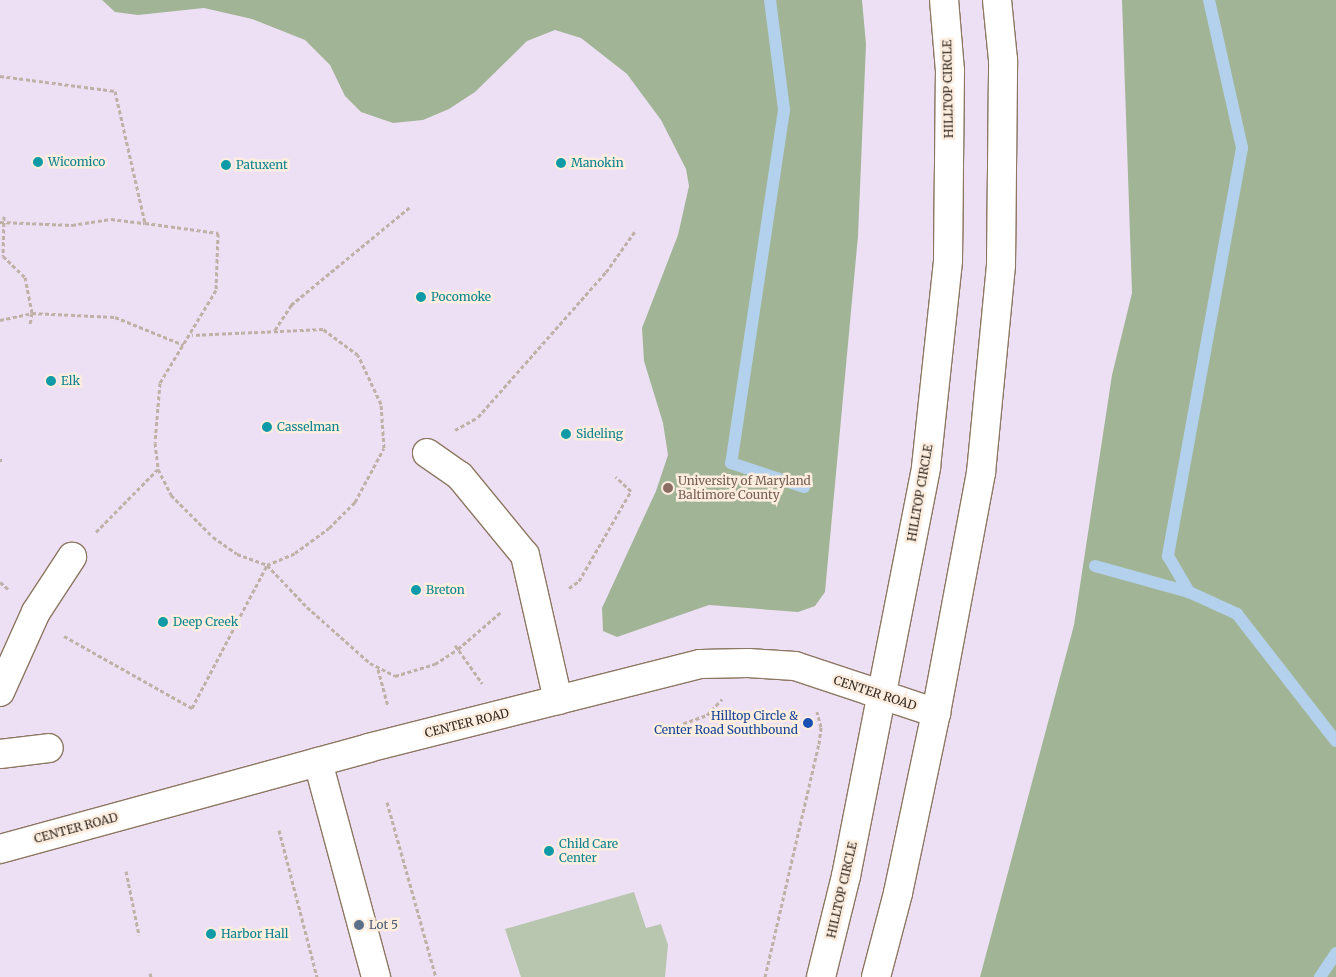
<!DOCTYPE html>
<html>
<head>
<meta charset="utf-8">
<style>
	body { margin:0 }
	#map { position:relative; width:1336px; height:977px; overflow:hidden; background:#fceddf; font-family:Merriweather,serif }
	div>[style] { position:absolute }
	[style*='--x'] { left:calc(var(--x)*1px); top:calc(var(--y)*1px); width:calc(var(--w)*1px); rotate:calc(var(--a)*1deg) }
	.education>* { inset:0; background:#ede0f4 }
	.green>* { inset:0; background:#b8c6b0 }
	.forest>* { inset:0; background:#a1b596 }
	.stream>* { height:12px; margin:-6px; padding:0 6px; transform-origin:6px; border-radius:6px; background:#b3d1ec }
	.path>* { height:3px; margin-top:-1.5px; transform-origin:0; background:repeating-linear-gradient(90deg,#bfb1a5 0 4px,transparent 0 6.5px) }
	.roads { filter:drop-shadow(1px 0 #8d7762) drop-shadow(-1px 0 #8d7762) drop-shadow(0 1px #8d7762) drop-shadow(0 -1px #8d7762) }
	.minor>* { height:28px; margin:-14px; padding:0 14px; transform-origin:14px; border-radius:14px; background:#fff }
	.dots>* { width:14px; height:14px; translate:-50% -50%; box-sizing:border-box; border:2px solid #fceddf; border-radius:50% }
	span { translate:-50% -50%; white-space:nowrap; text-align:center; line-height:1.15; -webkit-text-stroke:5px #fceddf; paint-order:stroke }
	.street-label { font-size:12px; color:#332920 }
	.culture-label { font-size:12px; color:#0d838f }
	.left { translate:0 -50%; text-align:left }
	.education-label { font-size:12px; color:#785e54 }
	.transit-label { font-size:12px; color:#164399 }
	.right { translate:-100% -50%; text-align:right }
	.service-label { font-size:12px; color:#4e5e75 }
</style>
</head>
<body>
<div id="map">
	<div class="education">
		<div style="clip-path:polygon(0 0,1336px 0,1336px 977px,0 977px)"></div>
	</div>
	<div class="green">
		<div style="clip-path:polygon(634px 892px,646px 928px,661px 924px,668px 945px,665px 977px,521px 977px,505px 929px)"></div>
	</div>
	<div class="forest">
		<div style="clip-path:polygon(102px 0,862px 0,866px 44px,858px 236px,825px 592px,815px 606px,798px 612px,709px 605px,617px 637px,603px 631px,602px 608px,656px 491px,668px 455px,663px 423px,644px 361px,642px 328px,678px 235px,689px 186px,686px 169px,661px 120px,627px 74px,581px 38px,555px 30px,527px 41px,475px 92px,449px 109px,423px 120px,393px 123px,361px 112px,345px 96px,330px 65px,305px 40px,252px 19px,204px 8px,138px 15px,115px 12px)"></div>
		<div style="clip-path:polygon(1122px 0,1336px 0,1336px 977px,980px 977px,1074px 625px,1112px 375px,1132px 293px)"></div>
	</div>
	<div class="stream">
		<div style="--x:770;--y:0;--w:111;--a:82.7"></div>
		<div style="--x:784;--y:110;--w:357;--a:98.5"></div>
		<div style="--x:731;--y:463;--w:77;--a:18.2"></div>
		<div style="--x:1209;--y:0;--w:152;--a:77.4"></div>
		<div style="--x:1242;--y:148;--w:415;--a:100.3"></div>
		<div style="--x:1168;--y:556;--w:42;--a:59.7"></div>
		<div style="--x:1189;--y:592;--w:53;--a:24.6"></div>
		<div style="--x:1237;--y:614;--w:161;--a:52.1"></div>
		<div style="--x:1095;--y:566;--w:98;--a:15.5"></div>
		<div style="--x:1320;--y:977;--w:29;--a:-56"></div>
	</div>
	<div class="path">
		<div style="--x:0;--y:76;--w:116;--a:7.4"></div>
		<div style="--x:115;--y:91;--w:135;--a:77.2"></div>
		<div style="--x:145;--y:223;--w:74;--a:7.8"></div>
		<div style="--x:218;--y:233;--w:57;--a:92"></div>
		<div style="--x:216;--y:290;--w:109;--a:121.1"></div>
		<div style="--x:160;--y:383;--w:60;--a:94.8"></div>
		<div style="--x:155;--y:443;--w:26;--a:83"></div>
		<div style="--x:158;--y:469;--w:29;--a:63"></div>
		<div style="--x:171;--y:495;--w:59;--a:45"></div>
		<div style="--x:213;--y:537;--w:29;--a:35"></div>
		<div style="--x:237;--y:554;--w:32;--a:20"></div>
		<div style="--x:267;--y:565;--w:58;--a:46.4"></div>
		<div style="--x:307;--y:607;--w:84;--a:41.6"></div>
		<div style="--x:370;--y:663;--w:28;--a:27"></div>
		<div style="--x:395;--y:676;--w:42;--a:-16.7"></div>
		<div style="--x:435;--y:664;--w:27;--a:-33"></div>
		<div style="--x:458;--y:649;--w:58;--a:-40.8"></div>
		<div style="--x:4;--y:216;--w:40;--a:91.4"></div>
		<div style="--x:3;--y:256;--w:30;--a:44"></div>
		<div style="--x:25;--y:277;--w:37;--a:79"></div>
		<div style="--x:32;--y:313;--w:11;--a:100"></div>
		<div style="--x:0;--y:222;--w:72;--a:2.4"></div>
		<div style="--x:72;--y:225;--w:39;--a:-9"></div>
		<div style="--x:111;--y:219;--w:34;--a:7"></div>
		<div style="--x:0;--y:320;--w:33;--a:-12"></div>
		<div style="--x:32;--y:313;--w:83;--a:2.8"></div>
		<div style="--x:115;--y:317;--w:74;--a:22.1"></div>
		<div style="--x:275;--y:330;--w:30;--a:-57"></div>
		<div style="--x:291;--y:305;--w:154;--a:-39.5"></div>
		<div style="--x:455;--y:430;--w:26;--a:-29"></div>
		<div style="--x:478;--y:417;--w:193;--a:-48.6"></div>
		<div style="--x:606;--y:272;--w:52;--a:-54.5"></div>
		<div style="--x:0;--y:460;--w:2;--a:0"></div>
		<div style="--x:96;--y:532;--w:88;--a:-45.5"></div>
		<div style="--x:0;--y:582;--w:11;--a:41"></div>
		<div style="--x:569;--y:588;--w:12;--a:-35"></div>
		<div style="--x:579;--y:581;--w:104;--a:-60"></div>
		<div style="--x:631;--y:491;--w:21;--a:-137"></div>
		<div style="--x:64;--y:636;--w:147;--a:29.4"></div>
		<div style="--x:192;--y:708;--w:161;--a:-62.3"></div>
		<div style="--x:267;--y:565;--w:30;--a:-23"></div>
		<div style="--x:295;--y:553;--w:42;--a:-36.3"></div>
		<div style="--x:329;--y:528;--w:37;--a:-45"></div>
		<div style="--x:355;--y:502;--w:61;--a:-61.8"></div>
		<div style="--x:384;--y:448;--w:44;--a:-93.9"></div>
		<div style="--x:381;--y:404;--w:54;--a:-115.1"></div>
		<div style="--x:358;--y:355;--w:44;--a:-143.4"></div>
		<div style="--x:323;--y:329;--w:131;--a:177.4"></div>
		<div style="--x:455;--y:645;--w:47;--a:54.6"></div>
		<div style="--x:378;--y:669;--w:38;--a:75"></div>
		<div style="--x:671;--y:728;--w:38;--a:-20"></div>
		<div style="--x:707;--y:715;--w:22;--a:-47"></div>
		<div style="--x:387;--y:802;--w:182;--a:74.4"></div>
		<div style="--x:279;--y:830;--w:152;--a:75.5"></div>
		<div style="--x:126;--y:871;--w:65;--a:78.5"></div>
		<div style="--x:150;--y:973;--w:4;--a:76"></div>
		<div style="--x:765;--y:977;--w:239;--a:-77"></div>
		<div style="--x:819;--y:744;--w:17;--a:-83"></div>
		<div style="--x:821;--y:727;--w:16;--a:-105"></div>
	</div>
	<div class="roads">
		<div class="minor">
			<div style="--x:427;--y:453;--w:40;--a:34.9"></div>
			<div style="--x:460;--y:476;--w:102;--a:50.6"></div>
			<div style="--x:525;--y:555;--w:149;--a:77.2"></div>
			<div style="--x:0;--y:692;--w:88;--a:-65.8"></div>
			<div style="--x:36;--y:612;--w:66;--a:-56.8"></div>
			<div style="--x:0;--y:754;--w:49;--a:-7"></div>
			<div style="--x:318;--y:762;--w:223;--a:74.9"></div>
			<div style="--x:0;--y:849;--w:382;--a:-15.3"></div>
			<div style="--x:368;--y:748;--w:342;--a:-14.2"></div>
			<div style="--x:700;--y:664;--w:48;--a:-1.2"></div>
			<div style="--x:748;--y:663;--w:47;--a:3.7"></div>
			<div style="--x:795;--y:666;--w:149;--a:18.4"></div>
			<div style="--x:821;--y:977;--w:104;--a:-76.1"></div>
			<div style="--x:846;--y:876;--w:417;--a:-78.9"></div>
			<div style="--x:926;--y:467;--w:208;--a:-83.9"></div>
			<div style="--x:948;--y:260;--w:189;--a:-89.4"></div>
			<div style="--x:950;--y:71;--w:71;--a:-94.8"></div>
			<div style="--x:876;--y:977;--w:87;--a:-75.3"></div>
			<div style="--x:898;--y:893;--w:184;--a:-78.1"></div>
			<div style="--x:936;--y:713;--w:244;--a:-79.4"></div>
			<div style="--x:981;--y:473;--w:210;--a:-84.5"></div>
			<div style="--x:1001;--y:264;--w:204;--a:-89.4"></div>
			<div style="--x:1003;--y:60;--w:60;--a:-95.7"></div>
		</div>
	</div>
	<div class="dots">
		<div style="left:38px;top:162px;background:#0f9aa8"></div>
		<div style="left:561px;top:163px;background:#0f9aa8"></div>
		<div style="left:226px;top:165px;background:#0f9aa8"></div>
		<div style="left:421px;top:297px;background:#0f9aa8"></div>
		<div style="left:51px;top:381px;background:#0f9aa8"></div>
		<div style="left:267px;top:427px;background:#0f9aa8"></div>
		<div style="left:566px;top:434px;background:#0f9aa8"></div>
		<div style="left:668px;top:488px;background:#8d6e63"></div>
		<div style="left:416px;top:590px;background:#0f9aa8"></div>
		<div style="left:163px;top:622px;background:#0f9aa8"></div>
		<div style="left:808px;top:723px;background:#1a4fb4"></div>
		<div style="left:549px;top:851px;background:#0f9aa8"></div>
		<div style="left:359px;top:925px;background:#5c6f8a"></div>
		<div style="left:211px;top:934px;background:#0f9aa8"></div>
	</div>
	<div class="street-label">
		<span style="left:948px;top:89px;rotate:-91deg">HILLTOP CIRCLE</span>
		<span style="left:920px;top:493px;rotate:-80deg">HILLTOP CIRCLE</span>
		<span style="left:875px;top:693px;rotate:18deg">CENTER ROAD</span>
		<span style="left:467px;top:723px;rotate:-14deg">CENTER ROAD</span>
		<span style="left:76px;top:828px;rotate:-15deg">CENTER ROAD</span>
		<span style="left:842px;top:890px;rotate:-77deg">HILLTOP CIRCLE</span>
	</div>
	<div class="culture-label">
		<span class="left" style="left:48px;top:162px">Wicomico</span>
		<span class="left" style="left:571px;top:163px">Manokin</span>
		<span class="left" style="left:236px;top:165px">Patuxent</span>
		<span class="left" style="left:431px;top:297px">Pocomoke</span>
		<span class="left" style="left:61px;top:381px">Elk</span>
		<span class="left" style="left:277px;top:427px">Casselman</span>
		<span class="left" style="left:576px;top:434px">Sideling</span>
		<span class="left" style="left:426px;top:590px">Breton</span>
		<span class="left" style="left:173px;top:622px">Deep Creek</span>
		<span class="left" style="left:559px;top:851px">Child Care<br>Center</span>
		<span class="left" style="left:221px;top:934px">Harbor Hall</span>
	</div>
	<div class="education-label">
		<span class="left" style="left:678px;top:488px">University of Maryland<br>Baltimore County</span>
	</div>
	<div class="transit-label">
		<span class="right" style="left:798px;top:723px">Hilltop Circle &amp;<br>Center Road Southbound</span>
	</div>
	<div class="service-label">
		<span class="left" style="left:369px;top:925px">Lot 5</span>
	</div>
</div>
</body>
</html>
